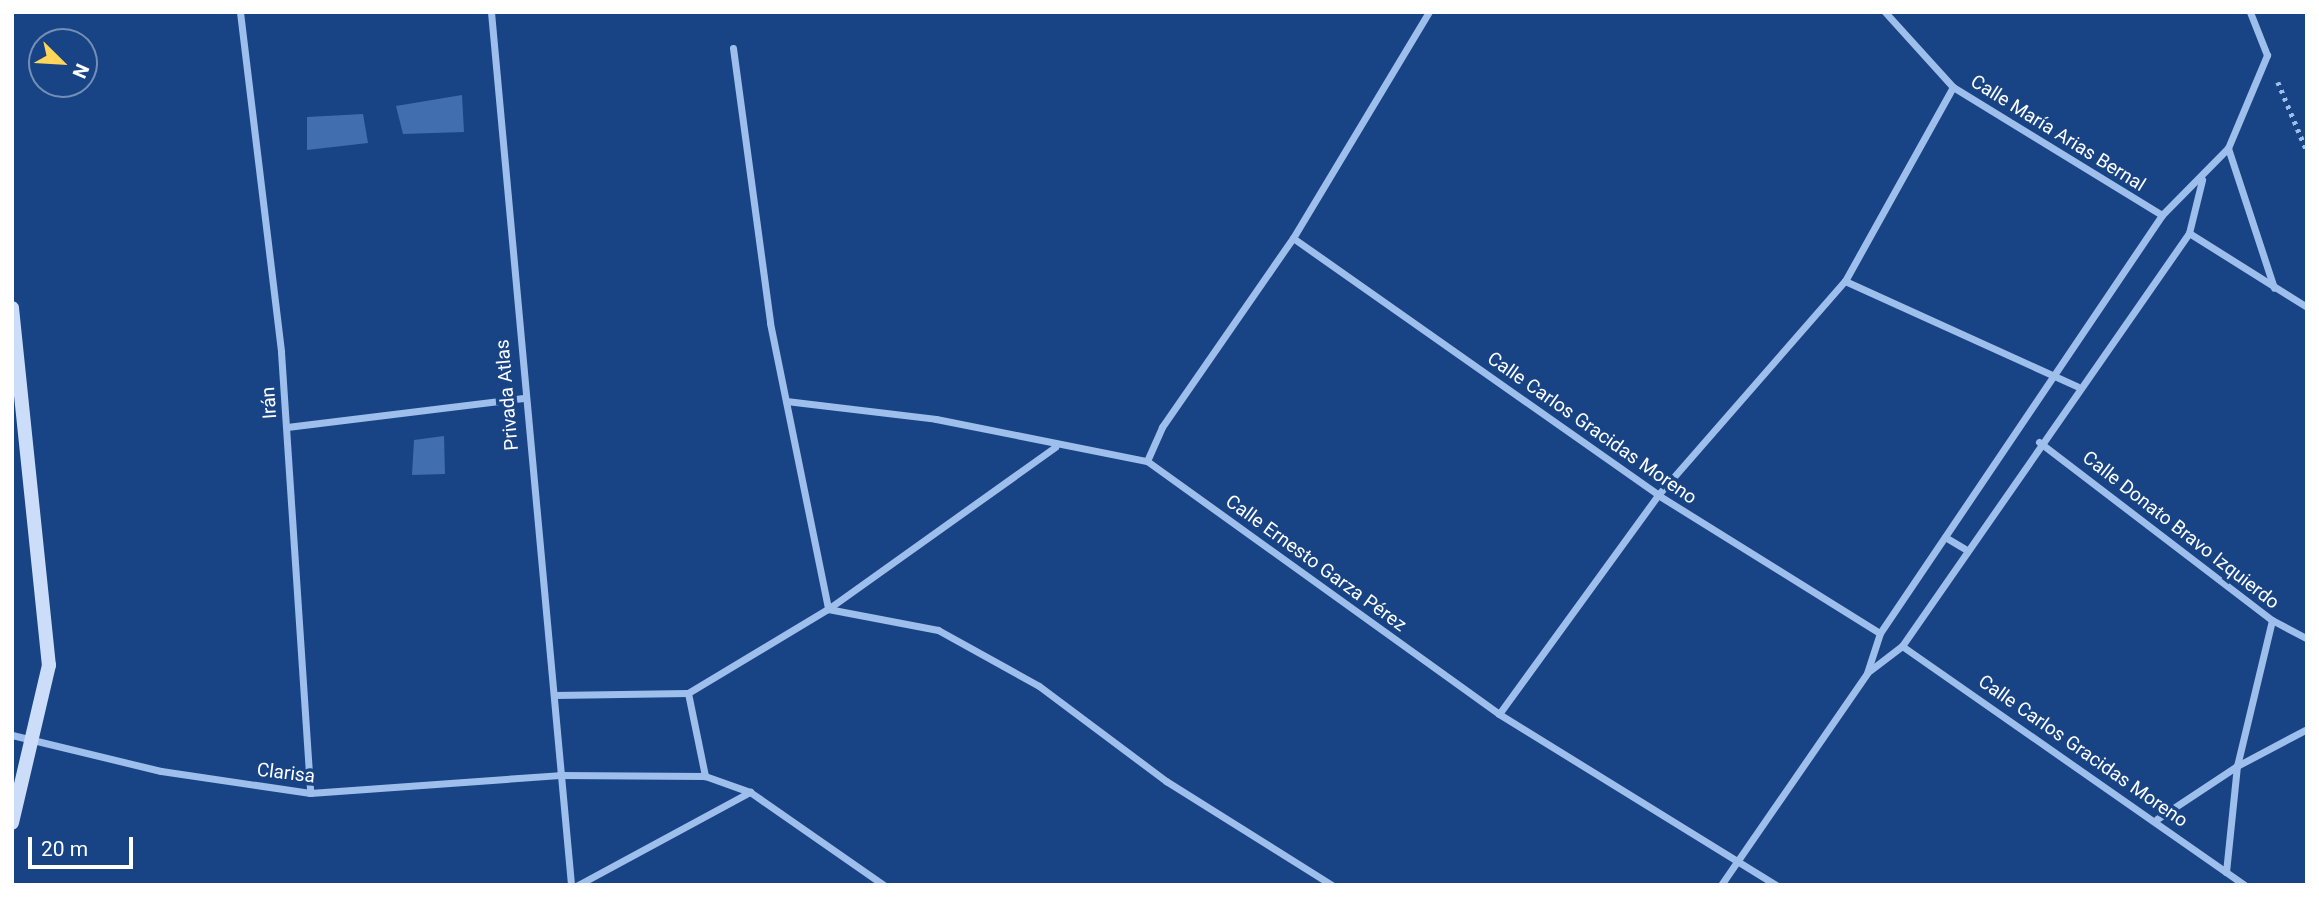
<!DOCTYPE html>
<html>
<head>
<meta charset="utf-8">
<style>
	body { margin:0 }
	#map { position:relative; width:2319px; height:897px; overflow:hidden; background:#184485; font-family:Roboto,sans-serif }
	div>[style] { position:absolute }
	[style*='--x'] { left:calc(var(--x)*1px); top:calc(var(--y)*1px); width:calc(var(--w)*1px); rotate:calc(var(--a)*1deg) }
	.building>* { inset:0; background:#416eaf }
	.path>* { height:4.5px; margin-top:-2.25px; transform-origin:0; background:repeating-linear-gradient(90deg,#9ebfec 0 3.5px,transparent 0 8.5px) }
	.street>* { height:7px; margin:-3.5px; padding:0 3.5px; transform-origin:3.5px; border-radius:3.5px; background:#9ebfec }
	.secondary>* { height:14px; margin:-7px; padding:0 7px; transform-origin:7px; border-radius:7px; background:#cbddf9 }
	span { translate:-50% -50%; white-space:nowrap; text-align:center; line-height:1.15; -webkit-text-stroke:7px #184485; paint-order:stroke }
	.street-label { font-size:19px; color:#fff }
	.frame { position:absolute; inset:0; border:14px solid #fff; pointer-events:none }
	.north { position:absolute; left:28px; top:28px; width:70px; height:70px; box-sizing:border-box; background:#184485; border:2px solid #748fb6; border-radius:50%; rotate:114deg; font-size:19px; font-weight:700; line-height:28px; text-align:center; color:#fff }
	.north::after { content:''; display:block; margin:auto; width:24px; height:32px; background:#ffd55a; clip-path:polygon(50% 0,100% 100%,50% 72%,0 100%) }
	.scale { position:absolute; left:28px; top:837px; width:105px; height:32px; box-sizing:border-box; border:4px solid #fff; border-top:0; padding-left:9px; font-size:21px; line-height:24px; white-space:nowrap; color:#fff; -webkit-text-stroke:5px #184485; paint-order:stroke }
</style>
</head>
<body>
<div id="map">
	<div class="building">
		<div style="clip-path:polygon(462px 95px,464px 132px,403px 134px,396px 106px)"></div>
		<div style="clip-path:polygon(363px 114px,368px 143px,307px 150px,307px 117px)"></div>
		<div style="clip-path:polygon(444px 436px,445px 474px,412px 475px,414px 440px)"></div>
	</div>
	<div class="path">
		<div style="--x:2278;--y:82;--w:75;--a:67.2"></div>
	</div>
	<div class="street">
		<div style="--x:240;--y:12;--w:342;--a:83.1"></div>
		<div style="--x:281;--y:352;--w:442;--a:86.2"></div>
		<div style="--x:491;--y:12;--w:877;--a:84.76"></div>
		<div style="--x:1885;--y:12;--w:101;--a:47.8"></div>
		<div style="--x:1953;--y:87;--w:245;--a:31.5"></div>
		<div style="--x:733;--y:48;--w:277;--a:82.3"></div>
		<div style="--x:770;--y:323;--w:292;--a:78.5"></div>
		<div style="--x:828;--y:609;--w:112;--a:10.8"></div>
		<div style="--x:938;--y:630;--w:115;--a:29"></div>
		<div style="--x:1039;--y:686;--w:159;--a:36.8"></div>
		<div style="--x:1166;--y:781;--w:196;--a:32.1"></div>
		<div style="--x:2228;--y:148;--w:147;--a:71.8"></div>
		<div style="--x:2189;--y:233;--w:139;--a:32.1"></div>
		<div style="--x:1293;--y:238;--w:446;--a:35.1"></div>
		<div style="--x:1658;--y:495;--w:261;--a:31.9"></div>
		<div style="--x:1845;--y:281;--w:255;--a:24.4"></div>
		<div style="--x:786;--y:401;--w:151;--a:6.8"></div>
		<div style="--x:936;--y:419;--w:215;--a:11.3"></div>
		<div style="--x:1147;--y:461;--w:433;--a:35.7"></div>
		<div style="--x:1499;--y:714;--w:326;--a:31.7"></div>
		<div style="--x:287;--y:427;--w:238;--a:-7"></div>
		<div style="--x:2039;--y:442;--w:293;--a:37.4"></div>
		<div style="--x:2272;--y:620;--w:40;--a:28"></div>
		<div style="--x:1147;--y:461;--w:37;--a:-66"></div>
		<div style="--x:1162;--y:427;--w:230;--a:-55.3"></div>
		<div style="--x:1293;--y:238;--w:264;--a:-59"></div>
		<div style="--x:1945;--y:537;--w:23;--a:31"></div>
		<div style="--x:1902;--y:646;--w:417;--a:34.9"></div>
		<div style="--x:1868;--y:672;--w:43;--a:-37.4"></div>
		<div style="--x:1902;--y:646;--w:503;--a:-55.2"></div>
		<div style="--x:2189;--y:233;--w:55;--a:-76.2"></div>
		<div style="--x:688;--y:693;--w:85;--a:78.4"></div>
		<div style="--x:554;--y:695;--w:134;--a:-0.9"></div>
		<div style="--x:688;--y:693;--w:163;--a:-31"></div>
		<div style="--x:828;--y:609;--w:279;--a:-35.5"></div>
		<div style="--x:1499;--y:714;--w:271;--a:-54"></div>
		<div style="--x:1658;--y:495;--w:284;--a:-48.9"></div>
		<div style="--x:1845;--y:281;--w:222;--a:-60.9"></div>
		<div style="--x:12;--y:735;--w:153;--a:13.6"></div>
		<div style="--x:161;--y:771;--w:151;--a:8.4"></div>
		<div style="--x:310;--y:793;--w:250;--a:-4.1"></div>
		<div style="--x:559;--y:775;--w:146;--a:0.4"></div>
		<div style="--x:705;--y:776;--w:48;--a:19.6"></div>
		<div style="--x:750;--y:792;--w:163;--a:34.8"></div>
		<div style="--x:2157;--y:819;--w:96;--a:-33.5"></div>
		<div style="--x:2237;--y:766;--w:150;--a:-76.5"></div>
		<div style="--x:2226;--y:872;--w:107;--a:-84.1"></div>
		<div style="--x:2237;--y:766;--w:79;--a:-27.9"></div>
		<div style="--x:578;--y:885;--w:196;--a:-28.4"></div>
		<div style="--x:1721;--y:885;--w:257;--a:-55.4"></div>
		<div style="--x:1867;--y:673;--w:42;--a:-72"></div>
		<div style="--x:1880;--y:633;--w:504;--a:-55.99"></div>
		<div style="--x:2162;--y:215;--w:94;--a:-45.4"></div>
		<div style="--x:2228;--y:148;--w:101;--a:-67.2"></div>
		<div style="--x:2267;--y:55;--w:46;--a:-111.6"></div>
	</div>
	<div class="secondary">
		<div style="--x:12;--y:308;--w:359;--a:84.1"></div>
		<div style="--x:49;--y:665;--w:162;--a:103.2"></div>
	</div>
	<div class="street-label">
		<span style="left:2058px;top:133px;rotate:32deg">Calle María Arias Bernal</span>
		<span style="left:507px;top:395px;rotate:-95deg">Privada Atlas</span>
		<span style="left:269px;top:403px;rotate:-94deg">Irán</span>
		<span style="left:1592px;top:428px;rotate:35deg">Calle Carlos Gracidas Moreno</span>
		<span style="left:2181px;top:530px;rotate:38deg">Calle Donato Bravo Izquierdo</span>
		<span style="left:1316px;top:563px;rotate:36deg">Calle Ernesto Garza Pérez</span>
		<span style="left:2083px;top:751px;rotate:35deg">Calle Carlos Gracidas Moreno</span>
		<span style="left:286px;top:773px;rotate:7deg">Clarisa</span>
	</div>
	<div class="frame"></div>
	<div class="north">N</div>
	<div class="scale">20 m</div>
</div>
</body>
</html>
